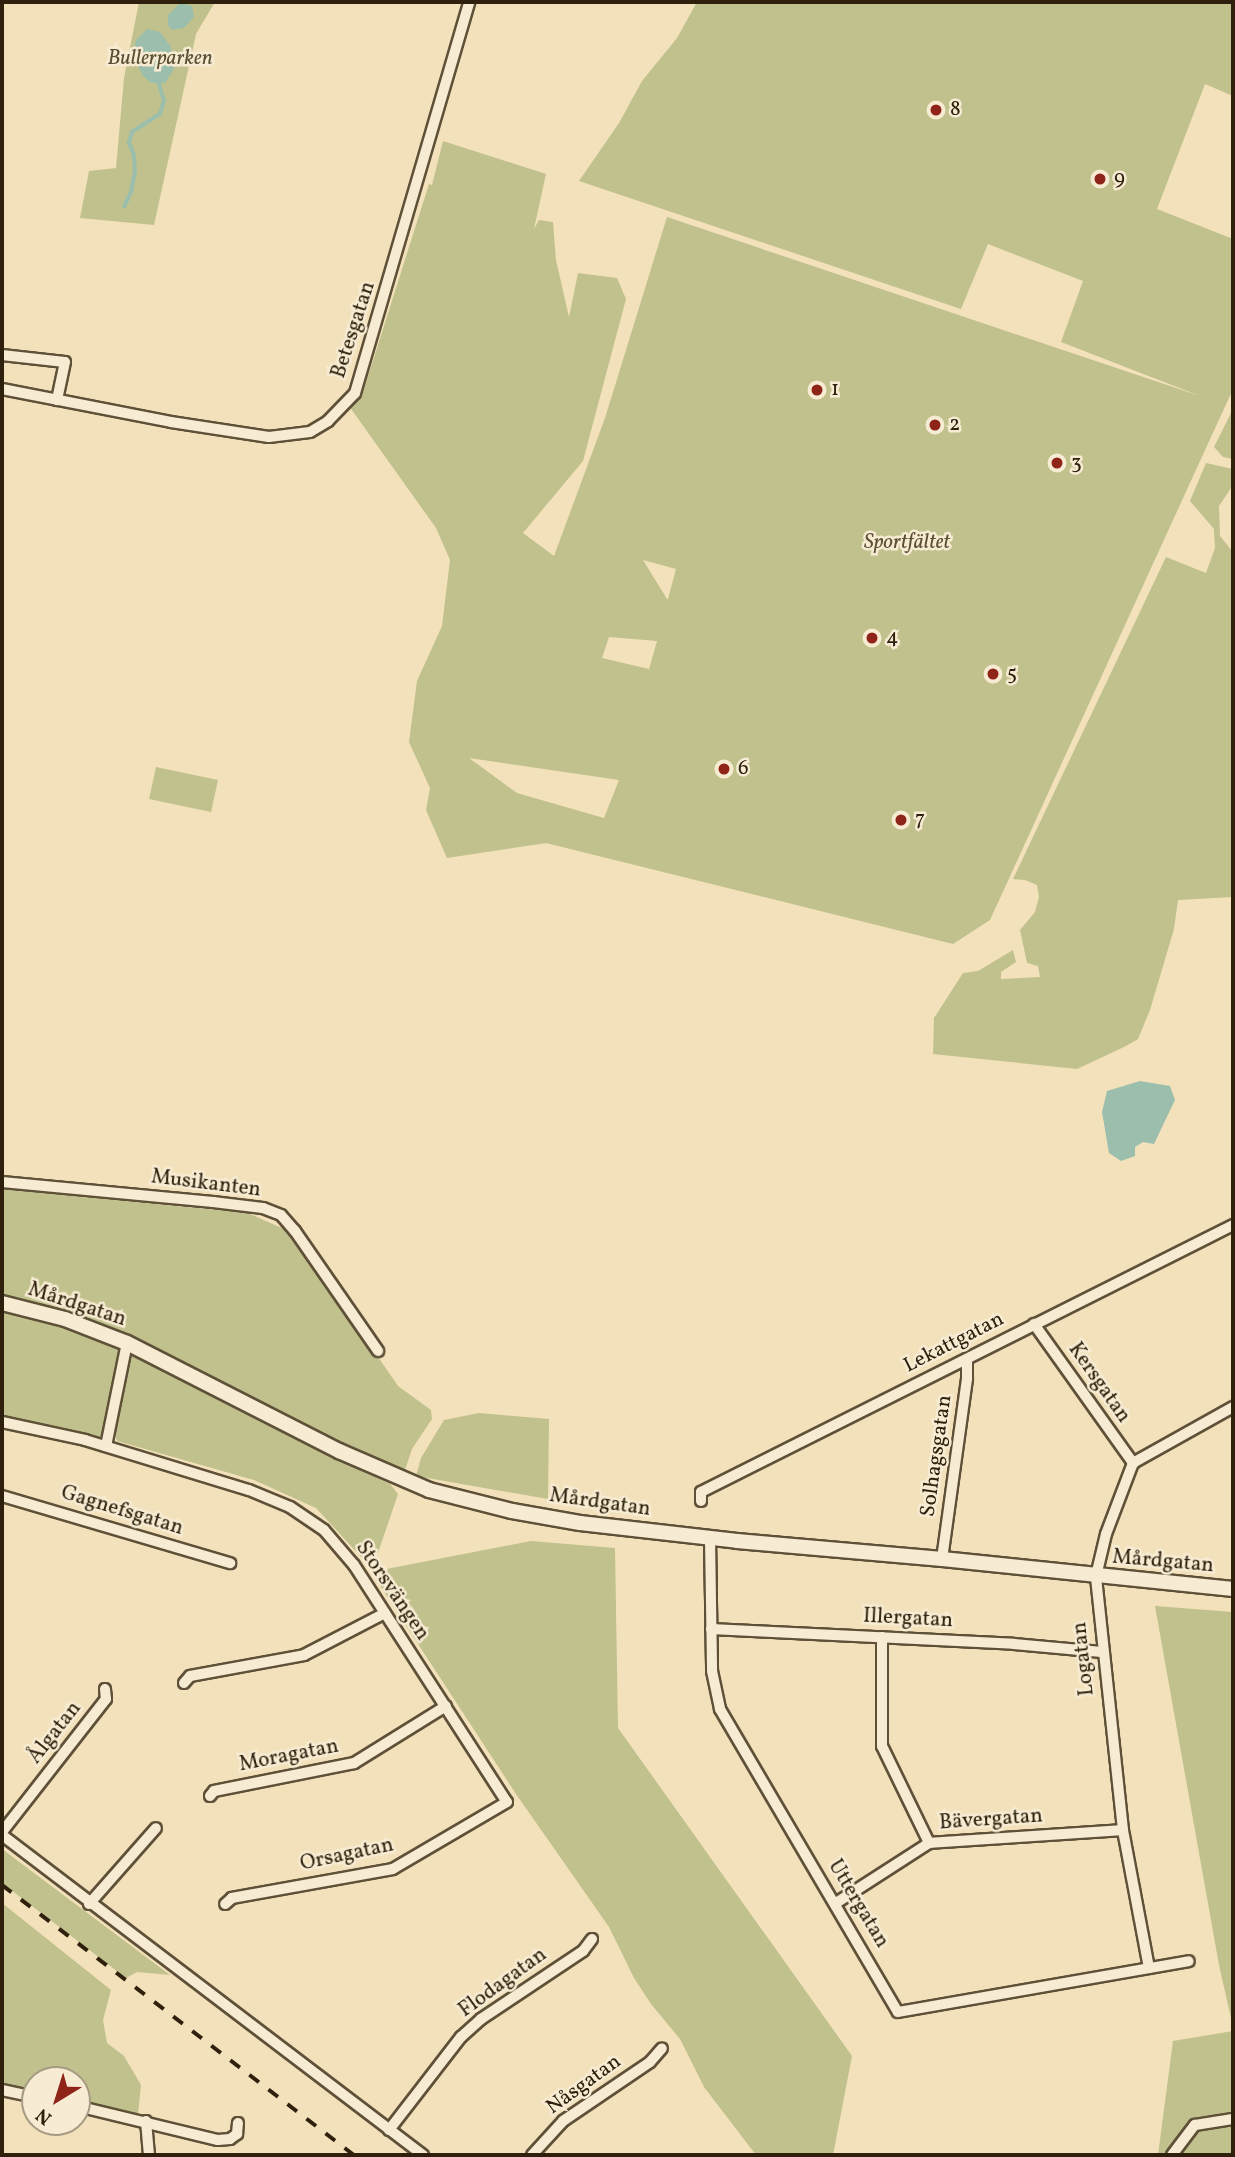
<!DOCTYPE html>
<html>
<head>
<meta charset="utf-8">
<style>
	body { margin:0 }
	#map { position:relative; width:1235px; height:2157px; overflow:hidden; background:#f3e1bb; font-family:Vollkorn,serif }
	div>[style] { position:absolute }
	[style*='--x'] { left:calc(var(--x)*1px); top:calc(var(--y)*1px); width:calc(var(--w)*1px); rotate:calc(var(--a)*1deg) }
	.green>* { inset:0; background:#c0c18c }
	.water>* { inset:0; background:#9bbead }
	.stream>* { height:3.5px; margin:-1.75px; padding:0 1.75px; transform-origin:1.75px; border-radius:1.75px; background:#9bbead }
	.roads { filter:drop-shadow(2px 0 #5f5038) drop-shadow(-2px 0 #5f5038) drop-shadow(0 2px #5f5038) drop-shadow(0 -2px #5f5038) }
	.minor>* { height:10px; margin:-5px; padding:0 5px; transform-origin:5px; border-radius:5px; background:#f7ecd3 }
	.tertiary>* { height:14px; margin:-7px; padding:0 7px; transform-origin:7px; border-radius:7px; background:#f7ecd3 }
	.rail>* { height:3.5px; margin-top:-1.75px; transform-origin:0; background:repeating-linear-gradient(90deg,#2e200d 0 12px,transparent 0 24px) }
	.dots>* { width:19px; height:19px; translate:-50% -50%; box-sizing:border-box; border:4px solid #f7ecd3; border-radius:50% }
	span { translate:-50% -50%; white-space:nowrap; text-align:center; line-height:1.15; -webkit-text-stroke:5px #f7ecd3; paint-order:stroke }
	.park-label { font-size:21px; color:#5a5033; font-style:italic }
	.poi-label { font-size:21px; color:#2e200d }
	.left { translate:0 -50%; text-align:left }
	.street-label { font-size:21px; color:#2e200d }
	.frame { position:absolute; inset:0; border:4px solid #2e200d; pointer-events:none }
	.north { position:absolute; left:21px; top:2066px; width:70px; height:70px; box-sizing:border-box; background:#f7ecd3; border:2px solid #a79a84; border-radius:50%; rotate:218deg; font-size:19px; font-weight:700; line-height:28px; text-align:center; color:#2e200d }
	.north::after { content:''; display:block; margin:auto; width:24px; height:32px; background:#8f2418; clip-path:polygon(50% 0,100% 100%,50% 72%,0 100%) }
</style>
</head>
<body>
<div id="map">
	<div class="green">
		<div style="clip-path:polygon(139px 2px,215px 2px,196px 34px,154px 225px,80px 218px,89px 171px,116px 168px,124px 78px)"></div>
		<div style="clip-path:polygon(evenodd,697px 2px,1233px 2px,1233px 96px,1205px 84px,1157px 209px,1233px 239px,1233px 389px,990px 920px,953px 944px,546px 843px,447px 858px,426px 810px,430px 788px,409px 742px,417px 681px,442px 626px,450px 560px,436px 528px,349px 406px,363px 392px,429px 184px,432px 185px,443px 141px,546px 174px,534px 229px,539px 220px,553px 222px,556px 260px,569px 317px,578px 273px,617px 278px,626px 299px,583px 461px,523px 533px,554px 556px,605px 418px,667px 217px,1200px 396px,1061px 342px,1083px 281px,988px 244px,961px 309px,579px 181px,619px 123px,642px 81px,677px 38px,697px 2px,643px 560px,676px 569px,668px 599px,667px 599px,643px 560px,697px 2px,609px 637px,657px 641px,649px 669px,602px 658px,609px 637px,697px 2px,469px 758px,619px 780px,604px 818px,517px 793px,469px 758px)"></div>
		<div style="clip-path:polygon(1233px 409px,1233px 459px,1223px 457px,1214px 447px)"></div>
		<div style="clip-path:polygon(1206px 463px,1233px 469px,1233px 485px,1219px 506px,1220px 536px,1233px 552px,1233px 897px,1178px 900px,1174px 929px,1150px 1010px,1138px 1039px,1126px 1046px,1077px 1069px,933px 1054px,934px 1018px,963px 973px,978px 971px,1013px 950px,1016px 962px,1001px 972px,1001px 979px,1040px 977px,1038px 966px,1027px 963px,1020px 930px,1035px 912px,1039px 897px,1037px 885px,1025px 880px,1013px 879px,1166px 557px,1206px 573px,1215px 548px,1214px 529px,1190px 501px)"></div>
		<div style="clip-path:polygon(156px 767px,218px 780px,211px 812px,149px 799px)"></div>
		<div style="clip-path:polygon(2px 1189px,248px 1213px,293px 1233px,398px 1386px,431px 1410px,432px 1419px,412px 1449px,404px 1473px,331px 1441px,131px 1341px,2px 1298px)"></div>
		<div style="clip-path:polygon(2px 1307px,62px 1322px,120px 1345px,121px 1355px,105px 1434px,98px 1438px,2px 1417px)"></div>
		<div style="clip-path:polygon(137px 1352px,323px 1453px,390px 1484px,398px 1494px,378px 1553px,361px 1557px,316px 1508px,254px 1480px,117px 1441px,113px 1432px,129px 1355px)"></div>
		<div style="clip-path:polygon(479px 1413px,549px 1419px,548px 1499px,416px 1476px,421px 1458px,444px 1420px)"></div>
		<div style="clip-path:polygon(531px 1541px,615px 1548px,618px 1728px,852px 2056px,833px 2155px,756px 2155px,704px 2087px,680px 2039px,651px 2004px,634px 1978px,609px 1927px,516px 1794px,371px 1572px)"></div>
		<div style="clip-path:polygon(1155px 1606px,1233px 1612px,1233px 2027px,1219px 1965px)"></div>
		<div style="clip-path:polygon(2px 1849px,170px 1975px,137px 1972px,126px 1978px,2px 1883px)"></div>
		<div style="clip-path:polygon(2px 1903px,111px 1990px,103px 2020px,107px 2043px,124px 2056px,141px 2085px,138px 2114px,77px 2101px,77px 2080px,35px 2080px,35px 2092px,2px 2085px)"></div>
		<div style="clip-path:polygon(1233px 2031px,1233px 2155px,1158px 2155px,1173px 2041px)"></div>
	</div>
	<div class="water">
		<div style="clip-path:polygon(180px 3px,192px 6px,194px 17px,184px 28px,172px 30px,168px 25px,168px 15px)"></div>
		<div style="clip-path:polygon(147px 29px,160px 32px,171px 47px,174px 69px,165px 83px,151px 83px,144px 77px,136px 63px,134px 51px,136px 40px)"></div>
		<div style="clip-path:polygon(1140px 1081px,1170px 1086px,1175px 1100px,1154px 1144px,1143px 1142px,1135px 1147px,1135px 1156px,1121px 1161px,1109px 1153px,1102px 1112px,1107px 1091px)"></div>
	</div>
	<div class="stream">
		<div style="--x:124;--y:207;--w:17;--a:-65"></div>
		<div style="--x:131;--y:192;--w:21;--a:-79"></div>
		<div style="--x:135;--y:171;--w:16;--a:-94"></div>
		<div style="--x:134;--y:155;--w:13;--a:-113"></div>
		<div style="--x:129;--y:143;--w:11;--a:-75"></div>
		<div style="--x:132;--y:132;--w:33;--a:-33"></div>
		<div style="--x:160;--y:114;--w:14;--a:-73"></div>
		<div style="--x:164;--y:101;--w:17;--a:-107"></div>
	</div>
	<div class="roads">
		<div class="minor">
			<div style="--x:2;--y:355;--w:63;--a:6.3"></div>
			<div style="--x:65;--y:362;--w:39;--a:102"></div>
			<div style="--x:2;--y:389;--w:172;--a:11"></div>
			<div style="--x:171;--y:422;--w:99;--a:8.7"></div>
			<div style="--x:269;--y:437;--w:41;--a:-7"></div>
			<div style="--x:310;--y:432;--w:21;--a:-31"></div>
			<div style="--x:328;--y:421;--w:39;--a:-46"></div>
			<div style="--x:355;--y:393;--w:407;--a:-73.7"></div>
			<div style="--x:2;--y:1182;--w:212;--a:5.4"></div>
			<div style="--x:213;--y:1202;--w:50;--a:6.8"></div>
			<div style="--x:263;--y:1208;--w:19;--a:21"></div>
			<div style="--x:281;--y:1215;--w:21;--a:49"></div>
			<div style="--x:295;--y:1231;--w:146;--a:55.3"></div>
			<div style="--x:1034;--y:1324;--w:171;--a:54.5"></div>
			<div style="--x:2;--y:1422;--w:85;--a:12.2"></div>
			<div style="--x:85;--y:1440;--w:171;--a:17"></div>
			<div style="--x:249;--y:1490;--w:44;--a:22.5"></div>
			<div style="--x:290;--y:1507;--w:41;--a:34.1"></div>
			<div style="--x:324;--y:1530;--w:46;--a:49.4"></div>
			<div style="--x:354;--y:1565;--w:282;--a:57.2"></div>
			<div style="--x:507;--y:1802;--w:132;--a:149.6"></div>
			<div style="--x:393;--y:1869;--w:164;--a:169.8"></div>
			<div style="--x:232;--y:1898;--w:9;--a:139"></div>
			<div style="--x:106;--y:1446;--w:105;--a:-78.5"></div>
			<div style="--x:2;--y:1496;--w:238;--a:16.4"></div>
			<div style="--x:701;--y:1501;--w:9;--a:-90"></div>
			<div style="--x:701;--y:1492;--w:595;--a:-26.65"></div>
			<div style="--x:710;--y:1538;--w:133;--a:89.1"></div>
			<div style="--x:712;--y:1671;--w:39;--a:78"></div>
			<div style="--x:720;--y:1709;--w:351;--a:59.6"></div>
			<div style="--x:898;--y:2012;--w:295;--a:-9.9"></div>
			<div style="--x:942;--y:1559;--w:183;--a:-82.1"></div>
			<div style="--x:967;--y:1378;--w:19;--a:-90"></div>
			<div style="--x:711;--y:1629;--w:303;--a:2.8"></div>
			<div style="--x:1014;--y:1644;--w:88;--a:5.2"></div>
			<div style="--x:882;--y:1637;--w:109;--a:90"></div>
			<div style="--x:882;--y:1746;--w:108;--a:64.1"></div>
			<div style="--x:184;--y:1683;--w:9;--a:-49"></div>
			<div style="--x:190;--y:1676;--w:116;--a:-10.4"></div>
			<div style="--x:304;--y:1655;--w:91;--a:-27.4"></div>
			<div style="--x:210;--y:1796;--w:6;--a:-51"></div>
			<div style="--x:214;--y:1791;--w:143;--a:-11.3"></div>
			<div style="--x:354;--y:1763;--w:108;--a:-31.8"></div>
			<div style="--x:2;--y:1832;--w:169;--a:-52"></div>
			<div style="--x:106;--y:1699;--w:10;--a:-96"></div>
			<div style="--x:2;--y:1835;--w:529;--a:37.24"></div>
			<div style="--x:836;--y:1903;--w:111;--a:-32.8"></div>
			<div style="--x:929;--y:1843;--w:194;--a:-3.8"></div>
			<div style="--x:89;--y:1904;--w:101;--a:-48.6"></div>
			<div style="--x:1149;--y:1968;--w:140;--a:-100.7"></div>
			<div style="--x:1123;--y:1830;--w:255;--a:-96.1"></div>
			<div style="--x:1096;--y:1576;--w:43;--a:-76.6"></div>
			<div style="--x:1106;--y:1534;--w:76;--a:-69.2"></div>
			<div style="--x:1133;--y:1463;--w:115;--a:-29.2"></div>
			<div style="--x:2;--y:2090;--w:34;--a:12"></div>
			<div style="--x:77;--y:2106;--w:145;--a:13.6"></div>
			<div style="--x:218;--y:2140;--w:12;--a:-5"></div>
			<div style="--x:230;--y:2139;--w:9;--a:-36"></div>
			<div style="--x:237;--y:2134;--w:11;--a:-85"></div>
			<div style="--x:146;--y:2121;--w:34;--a:85"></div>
			<div style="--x:389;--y:2130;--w:118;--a:-52.3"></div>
			<div style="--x:461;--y:2037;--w:27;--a:-42"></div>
			<div style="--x:481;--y:2019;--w:123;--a:-33.7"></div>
			<div style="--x:583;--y:1951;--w:15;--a:-53"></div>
			<div style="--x:532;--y:2155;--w:46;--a:-47.6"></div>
			<div style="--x:563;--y:2121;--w:105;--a:-34.1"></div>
			<div style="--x:650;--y:2062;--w:18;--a:-49"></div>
			<div style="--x:1172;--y:2155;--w:38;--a:-53"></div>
			<div style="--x:1195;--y:2125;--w:38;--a:-9"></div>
		</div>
		<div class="tertiary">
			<div style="--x:2;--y:1303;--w:65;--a:14.3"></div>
			<div style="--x:65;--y:1319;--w:66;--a:21.2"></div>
			<div style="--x:127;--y:1343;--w:238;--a:27"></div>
			<div style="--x:339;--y:1451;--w:98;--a:23.4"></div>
			<div style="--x:429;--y:1490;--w:86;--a:14.2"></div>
			<div style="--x:512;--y:1511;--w:69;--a:10"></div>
			<div style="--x:580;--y:1523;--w:158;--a:6.5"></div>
			<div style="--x:737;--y:1541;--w:206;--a:5"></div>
			<div style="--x:942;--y:1559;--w:293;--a:5.9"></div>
		</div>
	</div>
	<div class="rail">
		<div style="--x:2;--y:1885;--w:444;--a:37.5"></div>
	</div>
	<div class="dots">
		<div style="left:936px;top:110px;background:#8f2418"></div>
		<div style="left:1100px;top:179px;background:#8f2418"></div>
		<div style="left:817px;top:390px;background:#8f2418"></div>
		<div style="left:935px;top:425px;background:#8f2418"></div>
		<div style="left:1057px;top:463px;background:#8f2418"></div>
		<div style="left:872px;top:638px;background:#8f2418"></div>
		<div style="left:993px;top:674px;background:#8f2418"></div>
		<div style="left:724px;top:769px;background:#8f2418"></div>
		<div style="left:901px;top:820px;background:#8f2418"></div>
	</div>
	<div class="park-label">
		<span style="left:160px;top:59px">Bullerparken</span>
		<span style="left:907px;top:543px">Sportfältet</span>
	</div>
	<div class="poi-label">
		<span class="left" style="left:950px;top:110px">8</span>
		<span class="left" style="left:1114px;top:179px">9</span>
		<span class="left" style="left:831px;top:390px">1</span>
		<span class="left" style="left:949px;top:425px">2</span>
		<span class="left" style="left:1071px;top:463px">3</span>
		<span class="left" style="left:886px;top:638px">4</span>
		<span class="left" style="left:1007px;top:674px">5</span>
		<span class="left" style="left:738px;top:769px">6</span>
		<span class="left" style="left:915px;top:820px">7</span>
	</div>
	<div class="street-label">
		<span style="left:354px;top:330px;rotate:-72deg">Betesgatan</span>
		<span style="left:206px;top:1184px;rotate:7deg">Musikanten</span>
		<span style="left:77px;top:1305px;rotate:18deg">Mårdgatan</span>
		<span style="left:954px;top:1343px;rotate:-27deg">Lekattgatan</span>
		<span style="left:1099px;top:1383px;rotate:55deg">Kersgatan</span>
		<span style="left:937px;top:1456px;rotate:-82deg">Solhagsgatan</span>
		<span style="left:600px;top:1503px;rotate:8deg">Mårdgatan</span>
		<span style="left:122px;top:1511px;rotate:17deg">Gagnefsgatan</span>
		<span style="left:1163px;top:1562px;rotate:5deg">Mårdgatan</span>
		<span style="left:392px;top:1591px;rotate:56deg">Storsvängen</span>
		<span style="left:908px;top:1619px;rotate:3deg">Illergatan</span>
		<span style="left:1084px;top:1659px;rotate:-96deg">Logatan</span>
		<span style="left:55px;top:1733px;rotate:-52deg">Ålgatan</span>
		<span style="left:289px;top:1756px;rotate:-11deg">Moragatan</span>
		<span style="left:991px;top:1820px;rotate:-4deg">Bävergatan</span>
		<span style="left:347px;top:1855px;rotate:-12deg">Orsagatan</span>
		<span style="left:858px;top:1904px;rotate:59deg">Uttergatan</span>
		<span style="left:503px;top:1983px;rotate:-36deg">Flodagatan</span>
		<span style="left:584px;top:2085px;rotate:-36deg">Nåsgatan</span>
	</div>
	<div class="frame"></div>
	<div class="north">N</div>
</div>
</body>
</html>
